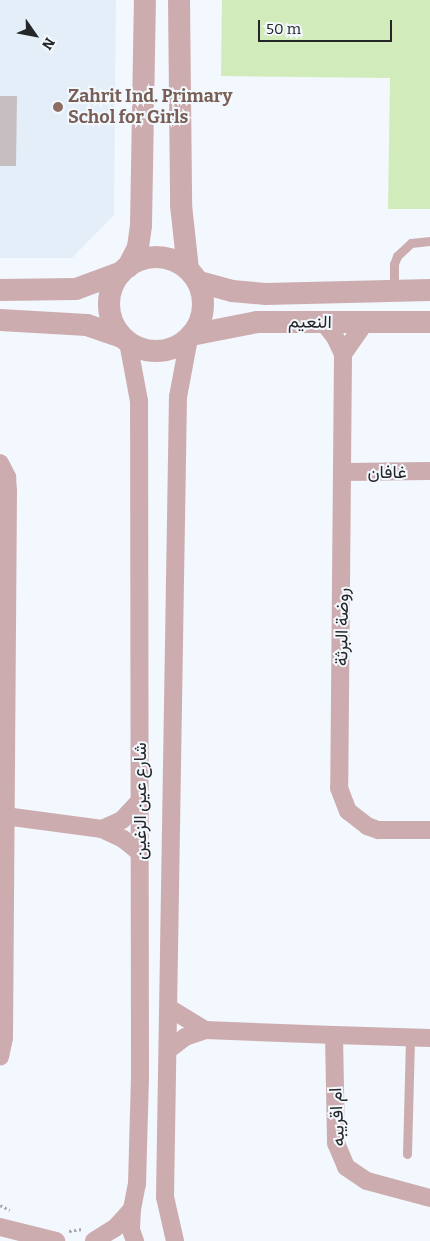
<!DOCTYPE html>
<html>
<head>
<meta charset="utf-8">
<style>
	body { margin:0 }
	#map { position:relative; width:430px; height:1241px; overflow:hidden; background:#f2f8fd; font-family:Bitter,Vazirmatn,serif }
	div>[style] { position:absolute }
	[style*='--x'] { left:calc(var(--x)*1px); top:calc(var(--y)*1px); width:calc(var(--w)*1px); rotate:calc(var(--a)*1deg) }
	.built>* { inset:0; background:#e3eef9 }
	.green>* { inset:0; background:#d1ecba }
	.building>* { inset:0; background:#c6bec0 }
	.path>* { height:3px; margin-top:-1.5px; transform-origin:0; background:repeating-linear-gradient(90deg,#a6aaae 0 2.5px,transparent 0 5px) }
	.service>* { height:9px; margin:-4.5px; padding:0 4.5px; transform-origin:4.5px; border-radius:4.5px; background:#cdacaf }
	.minor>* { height:18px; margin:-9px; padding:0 9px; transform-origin:9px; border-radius:9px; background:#cdacaf }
	.tertiary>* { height:22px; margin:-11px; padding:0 11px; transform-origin:11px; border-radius:11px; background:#cdacaf }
	.tertiary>.ring { margin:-11px; padding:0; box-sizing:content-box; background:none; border:22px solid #cdacaf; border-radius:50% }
	.dots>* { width:14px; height:14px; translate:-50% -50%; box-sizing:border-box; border:2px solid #f2f8fd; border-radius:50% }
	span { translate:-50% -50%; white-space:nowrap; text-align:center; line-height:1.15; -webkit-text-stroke:4px #f2f8fd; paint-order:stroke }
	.education-label { font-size:18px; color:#785e54; font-weight:700 }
	.left { translate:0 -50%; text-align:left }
	.street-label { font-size:18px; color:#242628 }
	.north { position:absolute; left:10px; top:10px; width:50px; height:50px; -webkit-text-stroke:4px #f2f8fd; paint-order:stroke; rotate:123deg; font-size:14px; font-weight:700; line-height:20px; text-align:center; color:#242628 }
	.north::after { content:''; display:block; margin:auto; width:18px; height:22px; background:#242628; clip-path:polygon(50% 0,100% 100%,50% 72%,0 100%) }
	.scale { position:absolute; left:258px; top:20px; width:134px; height:22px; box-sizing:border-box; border:2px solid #242628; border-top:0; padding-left:6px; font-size:15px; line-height:18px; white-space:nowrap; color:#242628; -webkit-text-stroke:4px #f2f8fd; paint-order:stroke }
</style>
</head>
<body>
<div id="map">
	<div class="built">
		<div style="clip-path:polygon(0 0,116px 0,114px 215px,72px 258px,0 258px)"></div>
	</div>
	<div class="green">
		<div style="clip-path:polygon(222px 0,430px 0,430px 209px,388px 209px,390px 78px,221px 76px)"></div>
	</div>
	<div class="building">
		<div style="clip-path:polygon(0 96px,17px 96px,16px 166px,0 166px)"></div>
	</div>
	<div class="path">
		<div style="--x:0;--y:1205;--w:11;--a:27"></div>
		<div style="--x:69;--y:1231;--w:13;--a:-9"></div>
	</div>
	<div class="service">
		<div style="--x:394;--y:291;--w:27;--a:-90"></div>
		<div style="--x:394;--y:264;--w:9;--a:-69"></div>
		<div style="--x:397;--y:256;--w:19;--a:-43"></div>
		<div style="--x:411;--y:243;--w:19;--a:-6"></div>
		<div style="--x:407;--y:1154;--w:116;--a:-88.5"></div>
	</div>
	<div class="minor">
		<div style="--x:323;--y:322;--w:19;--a:51"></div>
		<div style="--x:335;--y:337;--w:19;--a:65"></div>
		<div style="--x:343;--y:354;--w:434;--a:90.5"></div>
		<div style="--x:339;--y:788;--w:25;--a:69"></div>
		<div style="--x:348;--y:811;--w:24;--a:38"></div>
		<div style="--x:367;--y:826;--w:12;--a:20"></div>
		<div style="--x:378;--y:830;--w:52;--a:0"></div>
		<div style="--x:343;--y:354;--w:38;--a:-55"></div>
		<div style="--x:0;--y:463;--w:16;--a:63"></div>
		<div style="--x:7;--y:477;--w:14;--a:86"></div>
		<div style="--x:8;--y:491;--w:547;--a:90.42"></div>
		<div style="--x:4;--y:1038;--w:19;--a:102"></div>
		<div style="--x:344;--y:472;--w:86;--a:-0.7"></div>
		<div style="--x:5;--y:816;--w:98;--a:7.6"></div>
		<div style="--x:102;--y:829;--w:23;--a:25"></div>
		<div style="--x:123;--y:839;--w:22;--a:39"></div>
		<div style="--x:102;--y:829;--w:22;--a:-24"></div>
		<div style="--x:122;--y:820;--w:26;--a:-47"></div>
		<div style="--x:169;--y:1008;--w:42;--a:31.4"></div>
		<div style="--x:430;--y:1038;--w:96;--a:-178.2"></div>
		<div style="--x:334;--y:1035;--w:108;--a:88.9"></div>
		<div style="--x:336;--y:1143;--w:26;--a:67"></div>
		<div style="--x:346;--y:1167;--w:25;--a:34"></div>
		<div style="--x:367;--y:1181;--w:65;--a:15.1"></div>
		<div style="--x:168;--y:1050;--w:21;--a:-37"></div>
		<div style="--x:185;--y:1037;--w:21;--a:-19"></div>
		<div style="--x:205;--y:1030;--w:129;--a:2.2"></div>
		<div style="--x:132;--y:1209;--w:21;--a:93"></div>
		<div style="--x:131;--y:1230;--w:12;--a:70"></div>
		<div style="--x:0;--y:1227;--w:58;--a:14"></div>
		<div style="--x:94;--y:1241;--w:25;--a:-32"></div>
		<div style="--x:115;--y:1228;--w:25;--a:-48"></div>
		<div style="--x:132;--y:1209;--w:25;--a:-79"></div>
		<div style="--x:137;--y:1184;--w:105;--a:-88.4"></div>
		<div style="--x:140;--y:1079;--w:678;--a:-90.08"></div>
		<div style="--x:139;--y:401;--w:60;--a:-100.6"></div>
		<div style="--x:175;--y:1241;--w:45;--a:-102.8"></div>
		<div style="--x:165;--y:1197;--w:800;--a:-89.07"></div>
		<div style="--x:178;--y:397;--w:60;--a:-79.4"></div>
	</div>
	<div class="tertiary">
		<div style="--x:179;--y:0;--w:205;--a:89.4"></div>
		<div style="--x:181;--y:205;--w:64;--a:83.8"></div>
		<div class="ring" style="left:109px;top:257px;width:72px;height:72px"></div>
		<div style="--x:128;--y:267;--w:22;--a:-63"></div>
		<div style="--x:138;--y:247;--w:22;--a:-82"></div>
		<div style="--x:141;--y:225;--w:225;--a:-89"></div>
		<div style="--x:199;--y:282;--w:34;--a:15"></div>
		<div style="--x:232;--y:291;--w:33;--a:5"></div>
		<div style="--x:265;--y:294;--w:165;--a:-1.4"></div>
		<div style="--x:0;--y:290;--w:76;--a:-0.8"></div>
		<div style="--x:76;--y:289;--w:49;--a:-20.3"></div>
		<div style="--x:0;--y:320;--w:87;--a:3.3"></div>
		<div style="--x:87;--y:325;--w:37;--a:19"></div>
		<div style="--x:191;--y:335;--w:67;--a:-11.1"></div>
		<div style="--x:257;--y:322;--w:173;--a:0"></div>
	</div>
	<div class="dots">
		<div style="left:58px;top:107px;background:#8d6e63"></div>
	</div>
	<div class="education-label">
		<span class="left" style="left:68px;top:107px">Zahrit Ind. Primary<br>Schol for Girls</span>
	</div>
	<div class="street-label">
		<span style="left:310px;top:322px;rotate:1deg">النعيم</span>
		<span style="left:387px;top:472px">غافان</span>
		<span style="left:342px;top:627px;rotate:-89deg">روضة البرثة</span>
		<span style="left:140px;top:801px;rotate:-90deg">شارع عين الزغين</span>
		<span style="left:337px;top:1117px;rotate:-93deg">ام اقريبه</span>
	</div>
	<div class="north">N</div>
	<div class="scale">50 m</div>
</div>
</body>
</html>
